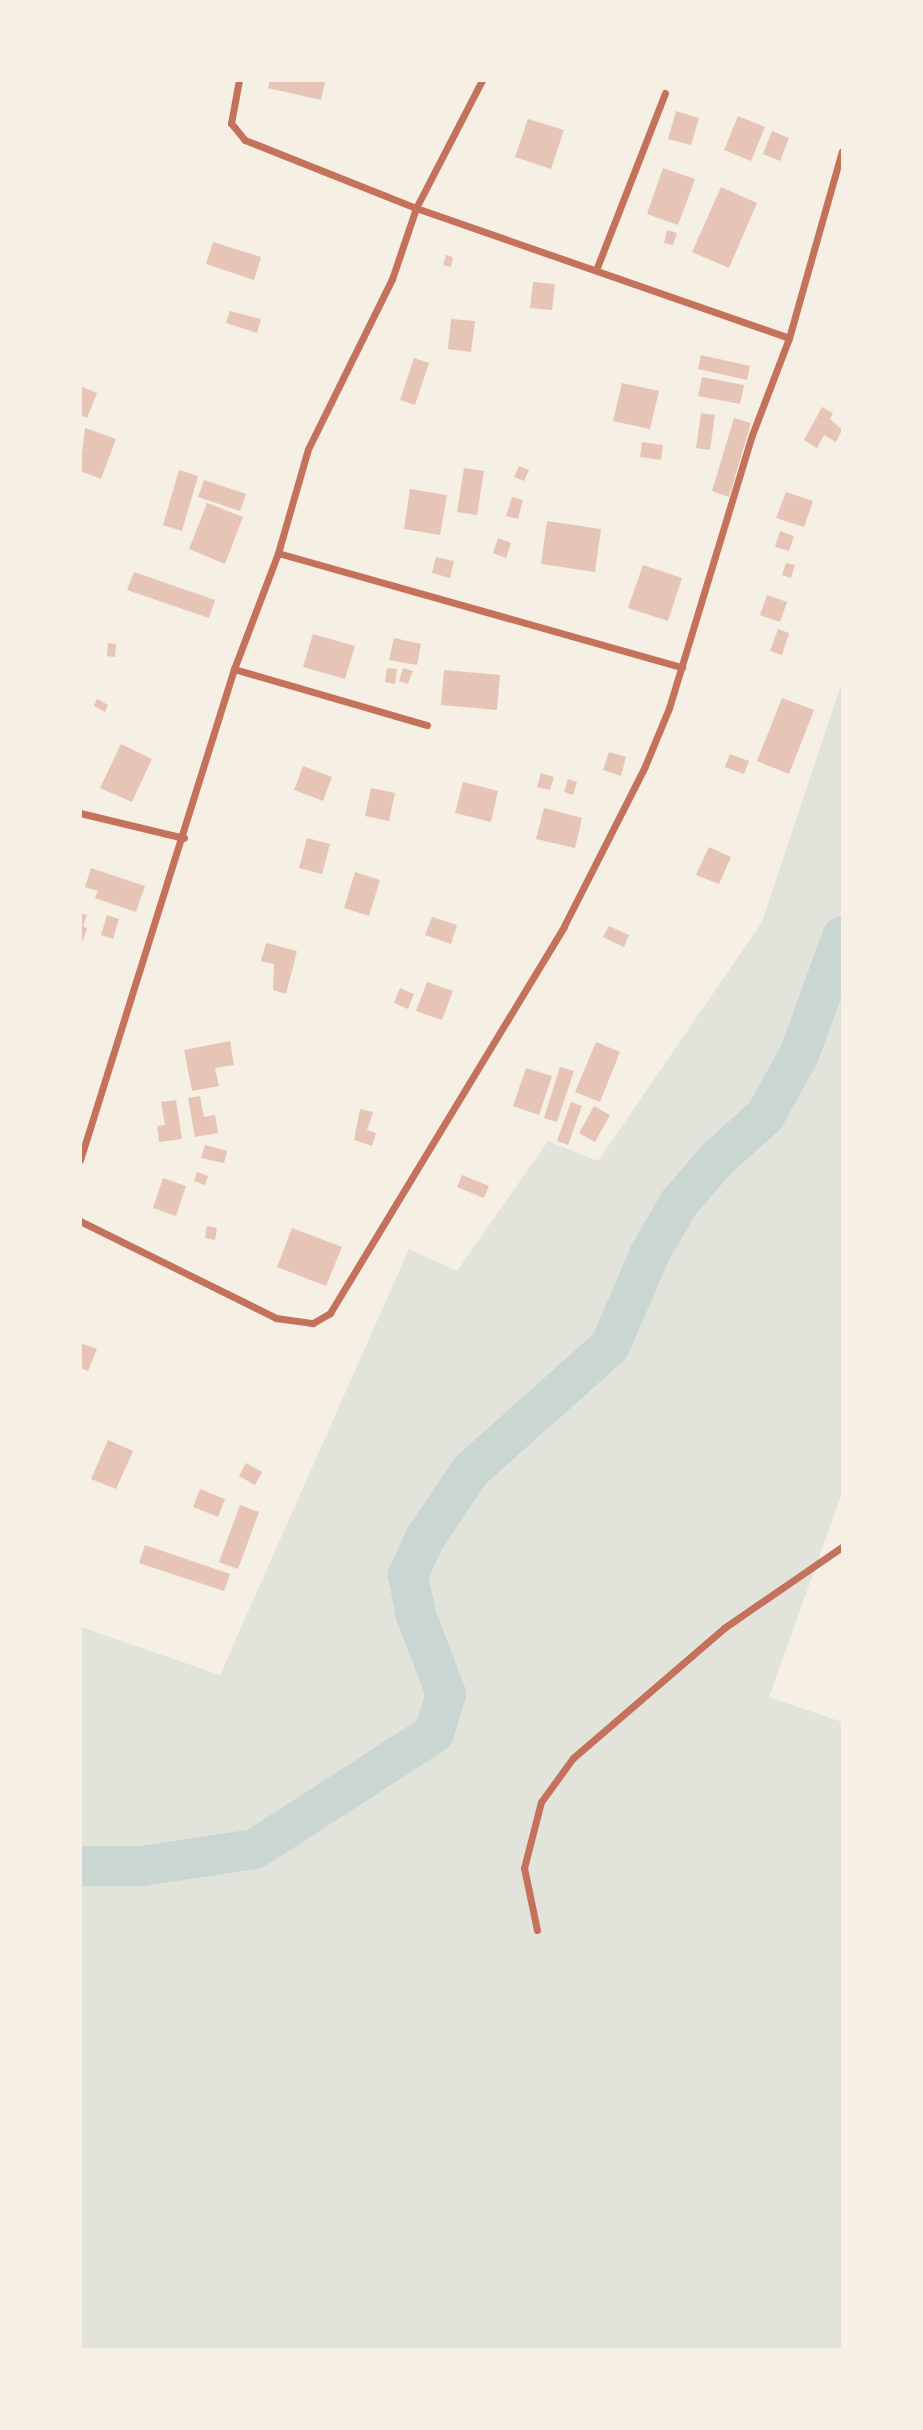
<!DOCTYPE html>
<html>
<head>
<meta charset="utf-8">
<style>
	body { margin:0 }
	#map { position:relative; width:923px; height:2430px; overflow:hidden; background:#f6efe4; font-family:Ubuntu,sans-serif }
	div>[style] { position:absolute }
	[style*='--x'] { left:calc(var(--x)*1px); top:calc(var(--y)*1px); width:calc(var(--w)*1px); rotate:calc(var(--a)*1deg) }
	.green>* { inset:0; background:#e2e4dc }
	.river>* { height:40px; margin:-20px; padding:0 20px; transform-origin:20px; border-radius:20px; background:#c9d6d2 }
	.building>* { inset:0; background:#e6c5b7 }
	.minor>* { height:7px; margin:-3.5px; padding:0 3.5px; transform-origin:3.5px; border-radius:3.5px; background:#c5725c }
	span { translate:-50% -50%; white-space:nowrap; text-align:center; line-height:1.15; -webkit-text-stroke:7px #f6efe4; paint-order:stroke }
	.frame { position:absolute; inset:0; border:82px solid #f6efe4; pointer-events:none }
</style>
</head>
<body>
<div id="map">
	<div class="green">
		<div style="clip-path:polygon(842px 682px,842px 1493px,769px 1697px,842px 1722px,842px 2349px,81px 2350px,81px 1627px,220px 1675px,409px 1249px,457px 1271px,548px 1141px,598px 1161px,762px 922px)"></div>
	</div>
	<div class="river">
		<div style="--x:80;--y:1866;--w:62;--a:0"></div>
		<div style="--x:142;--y:1866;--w:114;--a:-8.6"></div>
		<div style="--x:255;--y:1849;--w:213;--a:-32.9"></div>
		<div style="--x:434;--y:1733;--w:41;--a:-72.9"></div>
		<div style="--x:446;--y:1694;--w:85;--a:-110.8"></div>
		<div style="--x:416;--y:1615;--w:41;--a:-101.3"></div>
		<div style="--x:408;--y:1575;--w:41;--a:-65.3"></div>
		<div style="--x:425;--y:1538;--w:82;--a:-55.9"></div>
		<div style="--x:471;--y:1470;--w:186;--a:-41.7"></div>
		<div style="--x:610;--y:1346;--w:101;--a:-66.7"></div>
		<div style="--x:650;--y:1253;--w:58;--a:-59.9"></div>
		<div style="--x:679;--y:1203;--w:61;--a:-49"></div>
		<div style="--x:719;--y:1157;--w:62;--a:-41.7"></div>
		<div style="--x:765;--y:1116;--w:70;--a:-60.9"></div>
		<div style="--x:799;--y:1055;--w:126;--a:-70"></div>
	</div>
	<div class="building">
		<div style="clip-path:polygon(270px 80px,322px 80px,325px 81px,321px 100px,268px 88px)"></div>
		<div style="clip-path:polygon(676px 111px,699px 118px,691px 145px,668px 139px)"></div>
		<div style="clip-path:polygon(738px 116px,765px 127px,751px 161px,724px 150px)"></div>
		<div style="clip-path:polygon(528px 119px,564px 130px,551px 169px,515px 157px)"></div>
		<div style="clip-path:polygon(772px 131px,789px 138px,780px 161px,763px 154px)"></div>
		<div style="clip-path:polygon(663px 168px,695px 179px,678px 225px,647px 214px)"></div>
		<div style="clip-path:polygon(721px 187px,757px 203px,729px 268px,692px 252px)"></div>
		<div style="clip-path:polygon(667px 230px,677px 233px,673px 245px,664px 243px)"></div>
		<div style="clip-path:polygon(213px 242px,261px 257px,254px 280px,206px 264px)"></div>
		<div style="clip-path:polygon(446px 255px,453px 257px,451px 267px,443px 265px)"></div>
		<div style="clip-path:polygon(533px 282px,555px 284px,552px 310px,530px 308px)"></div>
		<div style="clip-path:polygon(230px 311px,261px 319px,257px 333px,226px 323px)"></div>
		<div style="clip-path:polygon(451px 319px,475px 321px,471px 352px,448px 349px)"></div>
		<div style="clip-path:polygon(701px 355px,750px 366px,747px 380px,698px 369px)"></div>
		<div style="clip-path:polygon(414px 358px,429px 363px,415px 405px,400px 400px)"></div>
		<div style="clip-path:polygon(702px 377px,744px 385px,740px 404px,698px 396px)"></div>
		<div style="clip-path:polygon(622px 383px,659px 391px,650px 429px,613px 421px)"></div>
		<div style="clip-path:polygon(80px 386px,97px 393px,87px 418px,80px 415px)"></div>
		<div style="clip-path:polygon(822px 407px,833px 413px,830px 419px,842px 430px,836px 442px,824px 435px,817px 448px,804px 440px)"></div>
		<div style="clip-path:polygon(701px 413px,715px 415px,710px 450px,696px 448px)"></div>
		<div style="clip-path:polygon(734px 418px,751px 423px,729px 497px,712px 491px)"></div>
		<div style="clip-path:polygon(85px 428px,116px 439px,101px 479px,80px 471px)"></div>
		<div style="clip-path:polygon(642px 442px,663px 445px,661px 460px,640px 457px)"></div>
		<div style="clip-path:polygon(519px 466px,529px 470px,524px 481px,514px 477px)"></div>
		<div style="clip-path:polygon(464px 468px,484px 471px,477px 515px,457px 512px)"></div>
		<div style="clip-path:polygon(179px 470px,198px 476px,182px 531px,163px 525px)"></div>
		<div style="clip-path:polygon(204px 480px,246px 494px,240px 511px,198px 497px)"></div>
		<div style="clip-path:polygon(410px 489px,447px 495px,440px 535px,404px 529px)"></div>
		<div style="clip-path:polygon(786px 492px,813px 501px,804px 527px,776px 518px)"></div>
		<div style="clip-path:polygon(512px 497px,523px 500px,518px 519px,506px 516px)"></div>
		<div style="clip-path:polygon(207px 503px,243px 517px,225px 564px,189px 549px)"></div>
		<div style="clip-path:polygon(547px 521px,601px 529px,595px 572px,541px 564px)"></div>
		<div style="clip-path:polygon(780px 531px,794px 536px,789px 551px,775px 547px)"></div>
		<div style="clip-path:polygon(498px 538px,511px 543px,506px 558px,493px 553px)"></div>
		<div style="clip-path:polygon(436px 557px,454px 561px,450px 578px,432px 573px)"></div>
		<div style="clip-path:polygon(786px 563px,795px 565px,791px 578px,782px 575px)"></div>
		<div style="clip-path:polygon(643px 565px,682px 578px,668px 621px,628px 608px)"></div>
		<div style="clip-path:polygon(134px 572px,215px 600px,209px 618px,127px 590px)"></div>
		<div style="clip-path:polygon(767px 595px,787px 602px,780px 622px,760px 615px)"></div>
		<div style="clip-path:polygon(778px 629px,789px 633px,782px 655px,770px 651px)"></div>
		<div style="clip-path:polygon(313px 634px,355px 646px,345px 679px,303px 667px)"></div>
		<div style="clip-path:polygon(394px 638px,421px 644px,417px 665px,389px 660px)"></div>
		<div style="clip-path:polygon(108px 643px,116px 644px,115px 657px,107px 656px)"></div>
		<div style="clip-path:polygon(387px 668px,397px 669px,395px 684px,385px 682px)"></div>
		<div style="clip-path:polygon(403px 668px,413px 671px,408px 684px,399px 681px)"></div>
		<div style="clip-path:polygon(444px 670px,500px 675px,497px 710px,441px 705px)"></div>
		<div style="clip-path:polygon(782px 698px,814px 710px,789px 774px,757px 761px)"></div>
		<div style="clip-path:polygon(97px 699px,108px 705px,105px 712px,94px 706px)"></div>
		<div style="clip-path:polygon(121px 744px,152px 759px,132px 802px,100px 788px)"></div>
		<div style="clip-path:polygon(609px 752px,626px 757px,621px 776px,603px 770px)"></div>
		<div style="clip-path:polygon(730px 754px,749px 761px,744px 774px,725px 767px)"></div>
		<div style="clip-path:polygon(303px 766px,332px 777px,323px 801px,294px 790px)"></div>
		<div style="clip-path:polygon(541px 773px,554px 777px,550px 790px,537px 787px)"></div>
		<div style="clip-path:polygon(568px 779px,577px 782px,573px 795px,564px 792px)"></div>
		<div style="clip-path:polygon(463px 782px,498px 791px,491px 822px,455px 813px)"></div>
		<div style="clip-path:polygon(371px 788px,395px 793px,389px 821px,365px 816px)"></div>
		<div style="clip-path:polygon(544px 808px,582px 818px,575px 848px,536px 839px)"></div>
		<div style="clip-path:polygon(307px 838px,330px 844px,322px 874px,299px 868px)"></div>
		<div style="clip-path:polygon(709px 847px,731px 857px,719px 884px,696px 875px)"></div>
		<div style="clip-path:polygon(91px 868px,145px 886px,136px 912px,95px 898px,98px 891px,85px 887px)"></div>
		<div style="clip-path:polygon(355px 872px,380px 880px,369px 916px,344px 908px)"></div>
		<div style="clip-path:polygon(80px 913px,87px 915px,83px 926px,87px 928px,81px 946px)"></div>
		<div style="clip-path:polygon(107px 915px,119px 919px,113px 939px,101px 935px)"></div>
		<div style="clip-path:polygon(432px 917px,457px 925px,451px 944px,425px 935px)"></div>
		<div style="clip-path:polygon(609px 926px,629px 935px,624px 947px,603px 937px)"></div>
		<div style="clip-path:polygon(266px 943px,297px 951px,286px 994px,273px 990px,274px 964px,261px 961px)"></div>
		<div style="clip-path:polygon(427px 982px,453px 991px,442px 1020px,416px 1011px)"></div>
		<div style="clip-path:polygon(400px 988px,414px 994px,408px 1009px,394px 1003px)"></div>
		<div style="clip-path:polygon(230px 1041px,234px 1065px,215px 1068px,219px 1086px,192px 1091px,184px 1050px)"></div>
		<div style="clip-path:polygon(596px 1042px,620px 1052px,600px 1102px,575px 1092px)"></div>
		<div style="clip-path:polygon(560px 1067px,574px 1071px,557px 1122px,544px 1118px)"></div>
		<div style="clip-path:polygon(526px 1068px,552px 1076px,539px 1115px,513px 1106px)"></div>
		<div style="clip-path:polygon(200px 1096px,204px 1117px,215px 1115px,218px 1133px,195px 1137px,188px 1098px)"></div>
		<div style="clip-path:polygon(176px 1100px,182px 1139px,159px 1142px,157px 1126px,165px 1125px,161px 1102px)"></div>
		<div style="clip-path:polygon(571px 1102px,582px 1106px,568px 1145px,557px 1141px)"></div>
		<div style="clip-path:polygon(594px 1106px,610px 1115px,595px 1142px,579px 1133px)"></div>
		<div style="clip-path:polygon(360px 1109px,373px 1112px,367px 1130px,376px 1133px,372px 1146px,354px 1140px)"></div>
		<div style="clip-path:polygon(205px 1145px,227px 1151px,224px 1163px,201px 1158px)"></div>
		<div style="clip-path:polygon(197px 1172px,208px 1176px,205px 1185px,194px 1181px)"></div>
		<div style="clip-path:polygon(462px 1175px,489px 1186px,484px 1198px,457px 1187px)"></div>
		<div style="clip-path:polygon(163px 1178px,186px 1186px,176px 1216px,153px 1208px)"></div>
		<div style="clip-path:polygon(207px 1226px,217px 1228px,215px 1240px,205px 1238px)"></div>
		<div style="clip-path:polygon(292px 1228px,342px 1247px,326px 1286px,277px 1267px)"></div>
		<div style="clip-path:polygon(80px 1343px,97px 1349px,88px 1371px,80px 1368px)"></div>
		<div style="clip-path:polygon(108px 1440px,133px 1451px,116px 1489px,91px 1479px)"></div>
		<div style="clip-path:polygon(246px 1463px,262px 1472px,255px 1485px,239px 1476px)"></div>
		<div style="clip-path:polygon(200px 1489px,225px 1499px,218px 1517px,193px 1507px)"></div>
		<div style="clip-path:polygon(240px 1505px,259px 1512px,238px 1569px,219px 1562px)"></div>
		<div style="clip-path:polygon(145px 1545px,230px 1574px,224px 1591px,139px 1563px)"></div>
	</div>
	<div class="minor">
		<div style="--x:239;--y:80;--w:44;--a:100.5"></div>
		<div style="--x:231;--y:123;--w:22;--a:51"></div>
		<div style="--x:245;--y:140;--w:184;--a:21.7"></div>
		<div style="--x:416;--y:208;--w:395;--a:19.2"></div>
		<div style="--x:596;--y:270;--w:190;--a:-68.7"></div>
		<div style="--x:278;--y:553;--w:420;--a:15.8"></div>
		<div style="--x:234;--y:669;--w:201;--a:16.2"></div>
		<div style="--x:80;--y:813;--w:107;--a:13.5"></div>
		<div style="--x:80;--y:1160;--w:515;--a:-72.59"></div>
		<div style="--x:234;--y:669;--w:124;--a:-69.2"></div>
		<div style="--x:278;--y:553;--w:108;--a:-73.9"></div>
		<div style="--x:308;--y:449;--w:190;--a:-63.7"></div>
		<div style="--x:392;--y:279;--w:75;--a:-71.3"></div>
		<div style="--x:416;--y:208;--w:144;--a:-62.7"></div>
		<div style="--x:80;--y:1221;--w:219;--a:26.3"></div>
		<div style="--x:276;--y:1318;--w:37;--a:8"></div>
		<div style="--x:313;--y:1323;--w:20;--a:-30"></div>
		<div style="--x:330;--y:1313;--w:452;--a:-58.8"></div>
		<div style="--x:564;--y:926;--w:179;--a:-63.1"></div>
		<div style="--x:645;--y:766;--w:63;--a:-67.5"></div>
		<div style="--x:669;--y:708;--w:285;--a:-73.1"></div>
		<div style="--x:752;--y:435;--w:104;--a:-69.1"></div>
		<div style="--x:789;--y:338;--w:194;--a:-74.2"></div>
		<div style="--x:537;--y:1930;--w:63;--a:-101.8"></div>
		<div style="--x:524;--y:1868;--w:68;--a:-75.6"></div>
		<div style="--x:541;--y:1802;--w:54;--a:-54"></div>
		<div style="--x:573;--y:1758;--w:199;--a:-40.7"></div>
		<div style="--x:724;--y:1628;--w:143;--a:-34.5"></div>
	</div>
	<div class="frame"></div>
</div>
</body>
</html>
